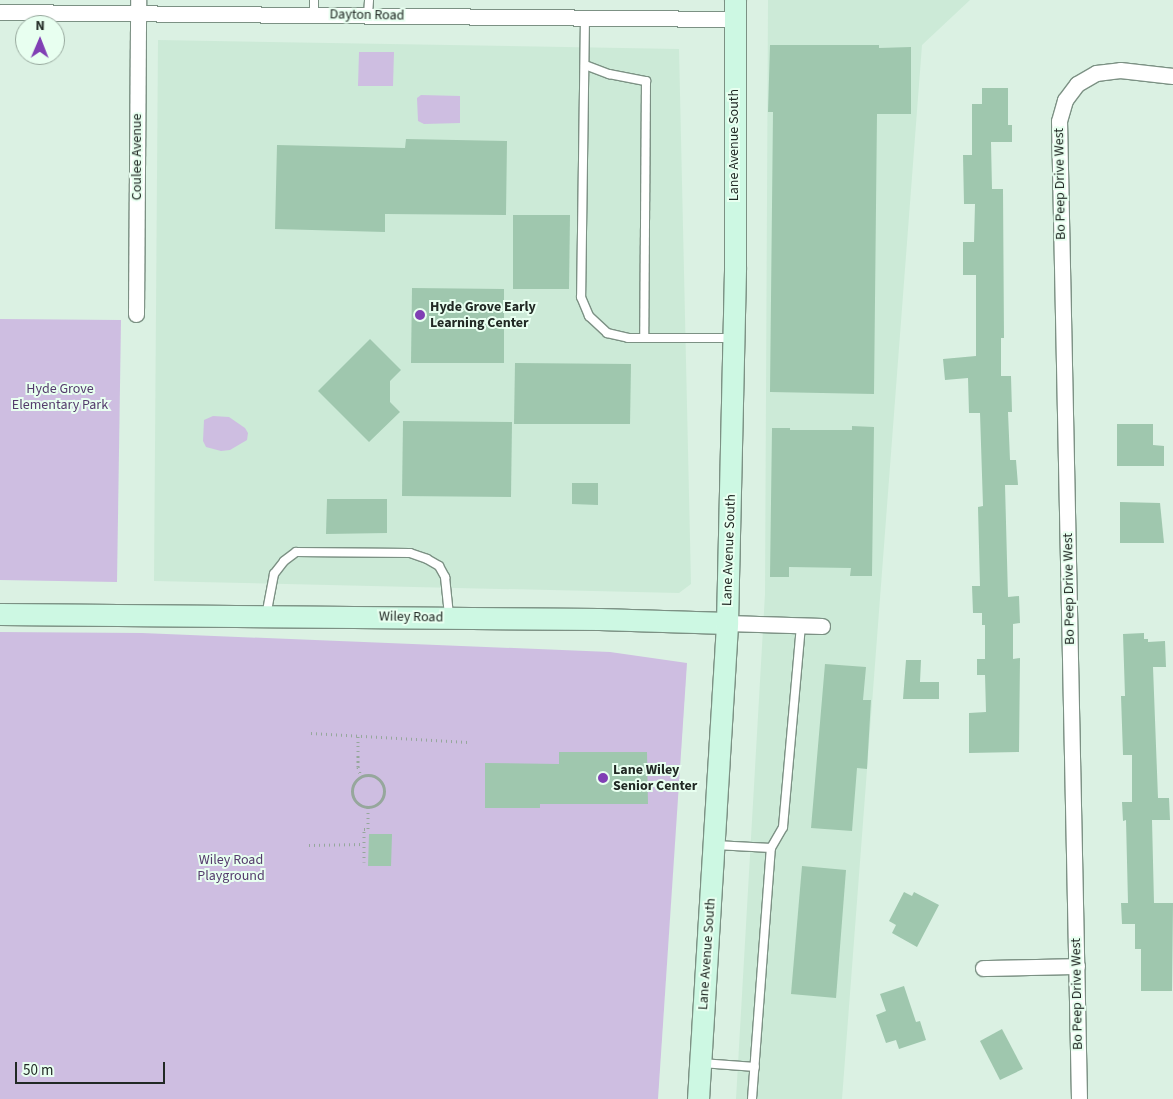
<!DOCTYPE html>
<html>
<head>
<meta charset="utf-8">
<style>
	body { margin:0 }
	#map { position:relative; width:1173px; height:1099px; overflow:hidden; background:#dbf1e3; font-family:"Source Sans 3",sans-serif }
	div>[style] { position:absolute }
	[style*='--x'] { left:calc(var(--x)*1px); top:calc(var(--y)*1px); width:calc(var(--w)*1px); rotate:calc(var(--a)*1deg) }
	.built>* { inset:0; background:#ccead7 }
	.green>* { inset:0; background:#cebee1 }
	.building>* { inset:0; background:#9fc7ae }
	.path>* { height:3px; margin-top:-1.5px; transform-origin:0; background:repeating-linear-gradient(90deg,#96a79c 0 1px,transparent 0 5px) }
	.path>.ring { margin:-1.5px; padding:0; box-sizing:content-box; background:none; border:3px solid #96a79c; border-radius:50% }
	.roads { filter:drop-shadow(1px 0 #7c9184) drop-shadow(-1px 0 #7c9184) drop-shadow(0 1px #7c9184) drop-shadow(0 -1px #7c9184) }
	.lane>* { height:8px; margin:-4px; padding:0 4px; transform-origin:4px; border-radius:4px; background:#fff }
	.street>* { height:15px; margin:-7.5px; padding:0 7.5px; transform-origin:7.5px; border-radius:7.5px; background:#fff }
	.secondary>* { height:21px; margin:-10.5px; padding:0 10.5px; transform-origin:10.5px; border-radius:10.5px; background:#cdf8e3 }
	.dots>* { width:14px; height:14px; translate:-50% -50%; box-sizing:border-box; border:2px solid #e8fff0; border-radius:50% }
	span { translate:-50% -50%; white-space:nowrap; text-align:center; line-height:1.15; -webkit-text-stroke:4px #e8fff0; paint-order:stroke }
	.street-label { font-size:14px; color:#212924 }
	.poi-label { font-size:14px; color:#212924; font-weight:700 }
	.left { translate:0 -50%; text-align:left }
	.park-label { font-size:14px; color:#543b6c }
	.north { position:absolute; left:15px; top:15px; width:50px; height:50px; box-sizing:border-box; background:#e8fff0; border:1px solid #98a99e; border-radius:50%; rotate:1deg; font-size:14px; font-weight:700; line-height:20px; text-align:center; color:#212924 }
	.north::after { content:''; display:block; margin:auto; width:18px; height:22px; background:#803fb4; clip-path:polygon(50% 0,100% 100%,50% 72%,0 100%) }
	.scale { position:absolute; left:15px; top:1062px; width:150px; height:22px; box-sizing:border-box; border:2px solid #212924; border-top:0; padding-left:6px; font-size:15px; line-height:18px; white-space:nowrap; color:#212924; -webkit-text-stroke:4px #e8fff0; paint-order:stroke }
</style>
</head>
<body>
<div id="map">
	<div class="built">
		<div style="clip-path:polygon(768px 0,970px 0,922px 45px,842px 1099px,736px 1099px,765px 594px)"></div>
		<div style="clip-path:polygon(158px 40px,679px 49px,691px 584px,679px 593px,154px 581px)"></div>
	</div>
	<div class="green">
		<div style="clip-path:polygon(359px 52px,394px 52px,393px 86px,358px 86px)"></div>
		<div style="clip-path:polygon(421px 95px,460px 96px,460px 123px,424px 124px,418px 121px,417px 98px)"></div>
		<div style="clip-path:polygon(0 319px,121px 320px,117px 582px,0 580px)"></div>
		<div style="clip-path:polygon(213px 416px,229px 417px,245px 428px,248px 433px,247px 440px,230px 450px,221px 451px,206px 447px,203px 441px,204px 420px)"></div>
		<div style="clip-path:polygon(0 632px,142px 633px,610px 652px,687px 663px,658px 1099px,0 1099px)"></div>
	</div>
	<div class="building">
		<div style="clip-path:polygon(770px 45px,879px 45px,879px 48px,911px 47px,911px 114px,877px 114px,874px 394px,770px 392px,773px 112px,768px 112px)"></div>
		<div style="clip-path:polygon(982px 88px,1008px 88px,1008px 125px,1012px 125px,1012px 142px,991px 142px,992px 189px,1003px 189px,1004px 338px,1001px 338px,1001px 376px,1011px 376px,1012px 412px,1008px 412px,1010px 460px,1016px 460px,1018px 485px,1005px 485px,1008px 597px,1019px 596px,1020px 623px,1013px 624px,1013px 659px,1020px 658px,1019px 752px,969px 753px,969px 713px,986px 712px,985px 675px,977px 675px,977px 659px,985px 659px,985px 625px,982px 625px,982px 613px,973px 613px,972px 586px,980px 586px,978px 507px,983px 506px,980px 413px,969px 413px,968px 378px,945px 380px,943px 359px,976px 356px,976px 275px,963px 275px,963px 242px,974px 242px,975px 204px,964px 204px,963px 155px,972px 155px,972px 104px,982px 104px)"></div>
		<div style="clip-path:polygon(406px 139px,507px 141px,506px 215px,385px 214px,385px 232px,275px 229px,277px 145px,405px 148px)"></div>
		<div style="clip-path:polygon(513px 215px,570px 215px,569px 289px,513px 289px)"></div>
		<div style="clip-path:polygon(412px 288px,504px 289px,504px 363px,411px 363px)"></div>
		<div style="clip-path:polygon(370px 339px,401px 370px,390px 381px,390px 402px,400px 412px,369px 442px,318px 391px)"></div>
		<div style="clip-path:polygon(515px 363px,631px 364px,630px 424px,514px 424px)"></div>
		<div style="clip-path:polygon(403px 421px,512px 422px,511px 497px,402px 496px)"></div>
		<div style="clip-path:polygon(1117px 424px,1153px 424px,1153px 445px,1164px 446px,1164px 466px,1117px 466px)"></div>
		<div style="clip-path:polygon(852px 426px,874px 427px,872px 576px,850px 576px,851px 568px,789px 567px,789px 577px,770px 577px,772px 428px,790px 428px,790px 430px,852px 430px)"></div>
		<div style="clip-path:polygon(572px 483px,598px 483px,598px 505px,572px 504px)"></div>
		<div style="clip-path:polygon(327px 499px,387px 499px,387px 533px,326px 534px)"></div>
		<div style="clip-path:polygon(1120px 502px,1160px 503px,1164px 543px,1120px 543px)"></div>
		<div style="clip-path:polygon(1144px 633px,1144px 639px,1148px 639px,1148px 642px,1165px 641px,1166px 667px,1153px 667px,1158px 798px,1169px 798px,1170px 820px,1152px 820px,1154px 903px,1173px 903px,1172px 991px,1141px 991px,1141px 949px,1135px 949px,1135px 924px,1122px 924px,1121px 903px,1128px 903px,1126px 820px,1123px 821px,1122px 802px,1132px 802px,1132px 755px,1123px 755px,1121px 696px,1125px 696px,1123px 634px)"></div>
		<div style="clip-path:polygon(906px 660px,921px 660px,920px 682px,939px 682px,939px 699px,903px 699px)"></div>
		<div style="clip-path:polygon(825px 664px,866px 667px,863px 700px,871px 700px,867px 769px,857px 768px,852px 831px,811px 828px)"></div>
		<div style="clip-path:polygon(559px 752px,647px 752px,648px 804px,540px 804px,540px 808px,485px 808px,485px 763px,559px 764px)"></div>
		<div style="clip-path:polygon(369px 834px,392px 834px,391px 866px,368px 866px)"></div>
		<div style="clip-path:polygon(802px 866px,846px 870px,836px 998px,791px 994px)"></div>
		<div style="clip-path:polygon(904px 892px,912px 896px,914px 892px,939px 905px,917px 947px,892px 933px,896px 925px,889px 921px)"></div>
		<div style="clip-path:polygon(904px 986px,916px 1022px,920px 1021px,926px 1040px,899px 1049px,896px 1040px,886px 1043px,876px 1015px,886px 1011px,880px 994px)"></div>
		<div style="clip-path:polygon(1002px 1029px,1023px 1069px,1000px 1080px,980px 1041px)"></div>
	</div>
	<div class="path">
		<div style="--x:311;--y:733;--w:157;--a:3.3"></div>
		<div style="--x:358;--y:736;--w:31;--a:90"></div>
		<div style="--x:358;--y:767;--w:9;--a:72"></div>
		<div class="ring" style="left:352px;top:775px;width:29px;height:29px"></div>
		<div style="--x:309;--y:845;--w:55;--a:-1"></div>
		<div style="--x:364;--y:862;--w:33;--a:-90"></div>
		<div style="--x:364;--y:829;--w:4;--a:0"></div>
		<div style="--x:368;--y:829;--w:22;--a:-90"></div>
	</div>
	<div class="roads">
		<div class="lane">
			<div style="--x:314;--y:14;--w:14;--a:-90"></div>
			<div style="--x:368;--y:15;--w:15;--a:-86"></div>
			<div style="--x:585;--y:17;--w:280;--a:90.8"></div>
			<div style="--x:581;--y:297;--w:21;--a:67"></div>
			<div style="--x:589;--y:316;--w:25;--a:43"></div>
			<div style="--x:607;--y:333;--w:22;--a:13"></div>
			<div style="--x:628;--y:338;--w:104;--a:0"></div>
			<div style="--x:585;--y:65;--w:26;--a:21"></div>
			<div style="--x:609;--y:74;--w:38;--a:11"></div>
			<div style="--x:646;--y:81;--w:257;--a:90.4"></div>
			<div style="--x:266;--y:616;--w:43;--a:-79.2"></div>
			<div style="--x:274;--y:574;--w:16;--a:-52"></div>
			<div style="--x:284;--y:561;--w:15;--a:-37"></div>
			<div style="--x:296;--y:552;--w:114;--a:0.5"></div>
			<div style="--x:410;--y:553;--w:18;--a:19"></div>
			<div style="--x:427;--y:559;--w:14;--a:30"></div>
			<div style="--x:439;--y:566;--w:13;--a:61"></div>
			<div style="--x:445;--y:577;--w:39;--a:84"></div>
			<div style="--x:715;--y:845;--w:56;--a:3.1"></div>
			<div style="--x:771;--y:848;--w:24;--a:-60"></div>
			<div style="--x:783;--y:827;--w:203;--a:-84.9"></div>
			<div style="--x:702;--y:1063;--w:53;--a:4.3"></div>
			<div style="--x:752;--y:1099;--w:252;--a:-85.7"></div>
		</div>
		<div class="street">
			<div style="--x:0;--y:12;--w:734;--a:0.55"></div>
			<div style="--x:136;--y:314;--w:314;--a:-89.6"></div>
			<div style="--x:727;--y:623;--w:95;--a:1.8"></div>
			<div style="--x:983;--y:968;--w:94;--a:-1.2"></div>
			<div style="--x:1079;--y:1099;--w:978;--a:-91.17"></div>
			<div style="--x:1059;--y:121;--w:22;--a:-74"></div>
			<div style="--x:1065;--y:100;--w:20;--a:-53"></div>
			<div style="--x:1077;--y:84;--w:22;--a:-30"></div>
			<div style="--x:1096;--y:73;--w:24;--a:-7"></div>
			<div style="--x:1120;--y:70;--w:53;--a:6.5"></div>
		</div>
		<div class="secondary">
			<div style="--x:0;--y:614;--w:599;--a:0.48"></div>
			<div style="--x:599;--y:619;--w:128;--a:1.8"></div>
			<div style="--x:698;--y:1099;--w:477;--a:-86.5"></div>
			<div style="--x:727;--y:623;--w:356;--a:-88.7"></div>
			<div style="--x:735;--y:267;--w:267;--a:-90"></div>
		</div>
	</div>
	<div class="dots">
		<div style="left:420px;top:315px;background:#803fb4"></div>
		<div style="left:603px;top:778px;background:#803fb4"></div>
	</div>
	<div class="street-label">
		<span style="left:367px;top:15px;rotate:1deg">Dayton Road</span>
		<span style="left:734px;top:145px;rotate:-90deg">Lane Avenue South</span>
		<span style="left:137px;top:157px;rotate:-90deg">Coulee Avenue</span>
		<span style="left:1060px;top:184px;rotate:-91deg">Bo Peep Drive West</span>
		<span style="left:729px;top:550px;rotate:-88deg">Lane Avenue South</span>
		<span style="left:1069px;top:589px;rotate:-91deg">Bo Peep Drive West</span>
		<span style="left:411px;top:617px;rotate:1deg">Wiley Road</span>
		<span style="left:707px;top:954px;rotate:-86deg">Lane Avenue South</span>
		<span style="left:1077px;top:994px;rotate:-91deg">Bo Peep Drive West</span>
	</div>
	<div class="poi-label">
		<span class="left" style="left:430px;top:315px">Hyde Grove Early<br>Learning Center</span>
		<span class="left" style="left:613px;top:778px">Lane Wiley<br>Senior Center</span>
	</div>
	<div class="park-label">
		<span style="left:60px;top:397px">Hyde Grove<br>Elementary Park</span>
		<span style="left:231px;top:868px">Wiley Road<br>Playground</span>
	</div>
	<div class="north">N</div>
	<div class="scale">50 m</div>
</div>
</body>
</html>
